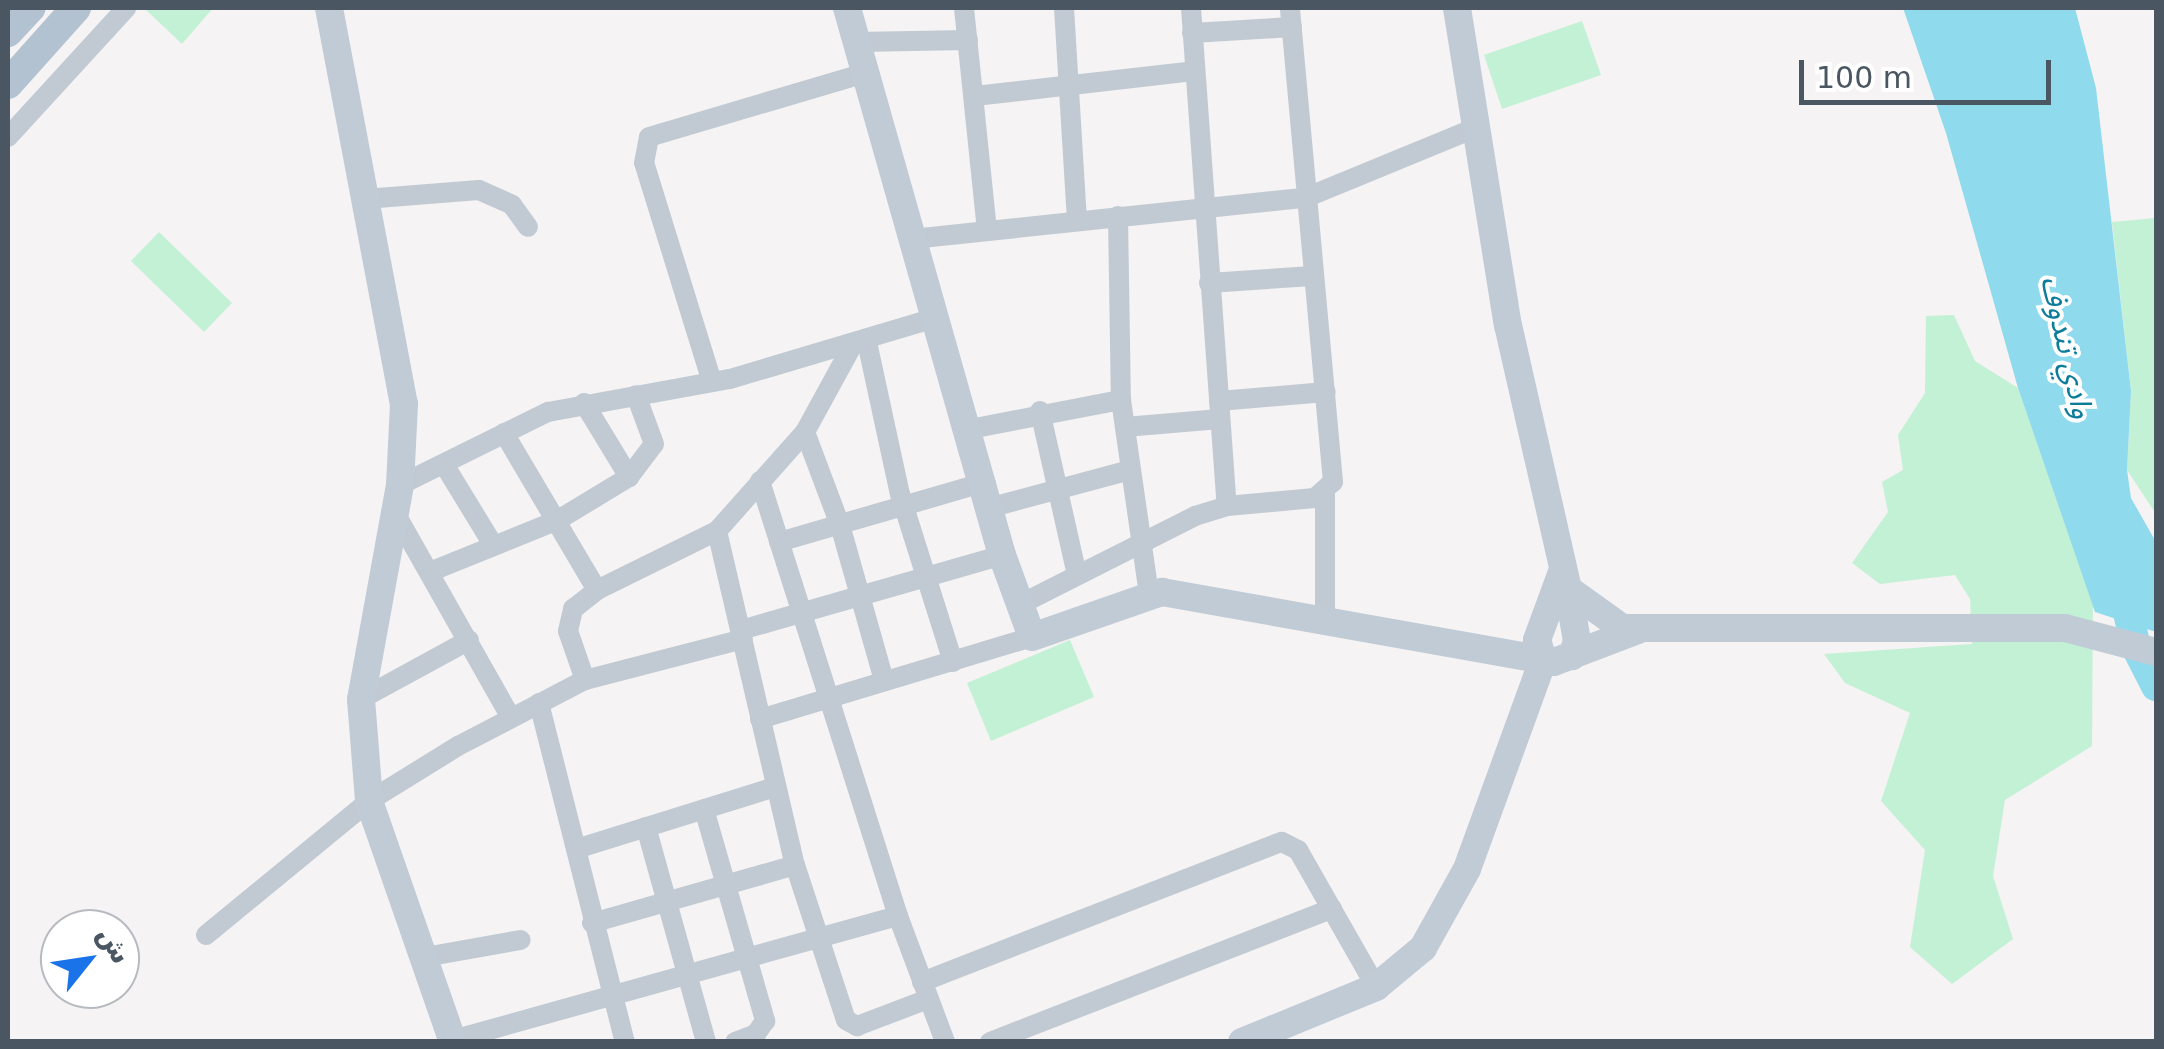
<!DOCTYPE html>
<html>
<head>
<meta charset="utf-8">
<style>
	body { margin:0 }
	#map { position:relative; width:2164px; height:1049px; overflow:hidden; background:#f5f3f3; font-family:"DejaVu Sans","Noto Sans Arabic",sans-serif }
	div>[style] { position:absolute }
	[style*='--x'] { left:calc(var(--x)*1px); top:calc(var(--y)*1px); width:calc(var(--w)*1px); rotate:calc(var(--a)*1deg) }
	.green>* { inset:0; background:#c3f1d5 }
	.water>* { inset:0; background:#90daee }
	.river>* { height:30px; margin:-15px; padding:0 15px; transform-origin:15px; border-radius:15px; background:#90daee }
	.street>* { height:20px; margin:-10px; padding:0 10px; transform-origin:10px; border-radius:10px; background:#c1cad2 }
	.secondary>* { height:28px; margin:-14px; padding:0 14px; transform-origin:14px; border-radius:14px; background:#c1cbd6 }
	.primary>* { height:30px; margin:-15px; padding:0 15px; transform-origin:15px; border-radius:15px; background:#b3c2d1 }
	span { translate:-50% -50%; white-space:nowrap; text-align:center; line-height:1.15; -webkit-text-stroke:8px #fff; paint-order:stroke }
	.water-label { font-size:30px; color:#0c7c9b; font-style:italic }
	.frame { position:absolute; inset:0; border:10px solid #4a5661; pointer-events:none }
	.north { position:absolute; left:40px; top:909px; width:100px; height:100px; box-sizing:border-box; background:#fff; border:2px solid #b7bbc0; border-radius:50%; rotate:60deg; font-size:28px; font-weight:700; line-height:40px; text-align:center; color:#4a5661 }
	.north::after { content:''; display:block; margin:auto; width:35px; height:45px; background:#1a73e8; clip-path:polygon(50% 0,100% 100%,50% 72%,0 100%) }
	.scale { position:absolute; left:1799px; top:60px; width:252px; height:45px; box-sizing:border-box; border:5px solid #4a5661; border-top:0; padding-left:12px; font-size:30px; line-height:35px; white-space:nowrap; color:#4a5661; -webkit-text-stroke:8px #fff; paint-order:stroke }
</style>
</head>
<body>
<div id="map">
	<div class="green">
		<div style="clip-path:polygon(144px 8px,213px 8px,182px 44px)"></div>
		<div style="clip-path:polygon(1582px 21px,1601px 75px,1502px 109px,1484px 55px)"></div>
		<div style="clip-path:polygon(2156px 218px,2156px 514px,2127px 470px,2131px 391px,2112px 222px)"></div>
		<div style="clip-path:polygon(159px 232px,232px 303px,204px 332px,131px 261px)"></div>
		<div style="clip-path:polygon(1954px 315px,1975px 361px,2018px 388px,2093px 604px,2092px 746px,2005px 800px,1993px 876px,2013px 939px,1952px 984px,1910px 947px,1925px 850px,1881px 801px,1910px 713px,1845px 683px,1824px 654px,1972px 644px,1970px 599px,1955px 575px,1880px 584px,1852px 563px,1888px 512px,1882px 482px,1903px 470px,1898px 435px,1925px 393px,1926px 316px)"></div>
		<div style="clip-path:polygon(1070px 640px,1094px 697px,991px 741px,967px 683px)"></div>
	</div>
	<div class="water">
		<div style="clip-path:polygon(1903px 8px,2075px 8px,2096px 88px,2131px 391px,2127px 470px,2131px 498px,2156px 542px,2156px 632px,2095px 612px,2018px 388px,1946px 133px)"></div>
	</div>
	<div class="river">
		<div style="--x:2122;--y:587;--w:62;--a:76.9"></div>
		<div style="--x:2136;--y:647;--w:44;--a:62.9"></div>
	</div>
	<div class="street">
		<div style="--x:964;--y:8;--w:224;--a:84.1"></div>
		<div style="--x:1064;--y:8;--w:210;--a:86.5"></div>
		<div style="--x:1191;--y:8;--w:499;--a:85.9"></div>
		<div style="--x:1192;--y:33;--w:100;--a:-3.4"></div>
		<div style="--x:857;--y:42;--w:111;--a:-1"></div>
		<div style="--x:975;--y:96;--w:220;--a:-6.5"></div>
		<div style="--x:8;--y:137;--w:175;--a:-47.5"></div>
		<div style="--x:365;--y:199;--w:114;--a:-4.5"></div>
		<div style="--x:479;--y:190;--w:36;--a:24"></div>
		<div style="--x:512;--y:205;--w:27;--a:54"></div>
		<div style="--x:1118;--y:216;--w:184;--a:89.1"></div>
		<div style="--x:1121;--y:400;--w:196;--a:81.8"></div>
		<div style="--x:912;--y:239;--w:395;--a:-6"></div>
		<div style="--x:1305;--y:198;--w:184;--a:-22.4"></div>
		<div style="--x:1209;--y:283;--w:104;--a:-3.9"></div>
		<div style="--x:867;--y:342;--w:156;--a:77.8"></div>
		<div style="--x:900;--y:494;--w:176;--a:72.5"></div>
		<div style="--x:712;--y:382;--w:229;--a:-107.2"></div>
		<div style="--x:644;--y:163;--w:26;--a:-79"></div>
		<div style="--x:649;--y:137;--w:225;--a:-16.5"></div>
		<div style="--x:1219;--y:401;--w:107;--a:-4.8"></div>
		<div style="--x:584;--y:403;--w:87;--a:58.7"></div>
		<div style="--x:1040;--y:411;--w:168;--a:77.3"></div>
		<div style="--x:1125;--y:427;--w:95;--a:-4.8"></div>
		<div style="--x:970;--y:429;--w:154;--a:-10.9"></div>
		<div style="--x:805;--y:432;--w:99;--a:69.4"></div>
		<div style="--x:840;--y:525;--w:162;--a:74.2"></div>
		<div style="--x:504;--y:433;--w:182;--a:59.4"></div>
		<div style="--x:445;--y:466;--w:90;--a:58.6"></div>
		<div style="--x:760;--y:481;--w:456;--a:72.4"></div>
		<div style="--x:898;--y:916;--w:134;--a:69.5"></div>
		<div style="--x:400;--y:485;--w:165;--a:-26.3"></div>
		<div style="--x:548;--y:412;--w:185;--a:-10.3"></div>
		<div style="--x:730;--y:379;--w:214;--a:-16.6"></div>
		<div style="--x:992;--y:507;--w:143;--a:-15"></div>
		<div style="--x:394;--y:511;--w:238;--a:60.5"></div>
		<div style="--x:717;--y:531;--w:343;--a:76.9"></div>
		<div style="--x:795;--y:865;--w:163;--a:71.8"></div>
		<div style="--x:846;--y:1020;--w:13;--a:29"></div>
		<div style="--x:857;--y:1026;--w:76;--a:-20.8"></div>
		<div style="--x:779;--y:542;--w:215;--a:-16.2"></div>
		<div style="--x:432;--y:571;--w:136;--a:-22"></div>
		<div style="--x:558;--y:520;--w:83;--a:-31.2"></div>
		<div style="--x:629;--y:477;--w:41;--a:-52.9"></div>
		<div style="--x:654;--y:444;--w:52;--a:-110.2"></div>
		<div style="--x:1021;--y:604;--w:195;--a:-26.8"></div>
		<div style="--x:1195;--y:516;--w:34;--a:-17"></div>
		<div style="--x:1227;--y:506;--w:88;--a:-5.2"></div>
		<div style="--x:1315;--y:498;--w:24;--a:-42"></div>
		<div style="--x:1333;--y:482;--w:476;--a:-95.2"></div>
		<div style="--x:1325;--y:620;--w:125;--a:-90"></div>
		<div style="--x:741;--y:630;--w:272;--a:-16"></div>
		<div style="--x:585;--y:680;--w:52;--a:-109.1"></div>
		<div style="--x:568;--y:631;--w:23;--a:-77"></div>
		<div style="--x:573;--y:609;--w:31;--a:-38"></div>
		<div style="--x:597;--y:590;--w:134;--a:-26.2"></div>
		<div style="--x:717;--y:531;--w:132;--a:-48.4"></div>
		<div style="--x:805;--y:432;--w:98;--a:-61.3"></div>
		<div style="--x:361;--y:699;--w:123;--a:-28.6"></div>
		<div style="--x:539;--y:703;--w:350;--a:75.8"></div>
		<div style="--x:760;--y:719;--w:284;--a:-16.8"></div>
		<div style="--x:704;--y:809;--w:221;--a:73.9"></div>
		<div style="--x:765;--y:1021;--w:16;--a:125"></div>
		<div style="--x:756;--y:1034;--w:22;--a:159"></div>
		<div style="--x:646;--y:827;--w:223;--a:74.4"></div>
		<div style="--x:576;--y:849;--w:208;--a:-17.3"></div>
		<div style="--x:592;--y:923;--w:211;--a:-15.9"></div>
		<div style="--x:206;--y:935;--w:211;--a:-39.4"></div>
		<div style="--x:369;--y:801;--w:105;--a:-31.7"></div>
		<div style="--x:458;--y:746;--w:143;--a:-27.5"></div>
		<div style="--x:585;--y:680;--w:163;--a:-14.5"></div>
		<div style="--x:425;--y:957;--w:97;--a:-10.1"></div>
		<div style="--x:922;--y:982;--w:386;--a:-21.3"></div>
		<div style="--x:1282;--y:842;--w:18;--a:27"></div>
		<div style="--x:1298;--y:850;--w:158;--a:60.3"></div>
		<div style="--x:453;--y:1040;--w:462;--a:-15.6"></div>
		<div style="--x:990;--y:1042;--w:367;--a:-21.3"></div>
	</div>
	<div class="secondary">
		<div style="--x:329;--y:8;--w:403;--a:79.3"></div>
		<div style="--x:404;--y:404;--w:81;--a:92.8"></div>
		<div style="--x:400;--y:485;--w:218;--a:100.3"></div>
		<div style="--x:361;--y:699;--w:102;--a:85.5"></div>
		<div style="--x:369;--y:801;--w:255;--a:70.8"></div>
		<div style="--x:847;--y:8;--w:569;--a:74.18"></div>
		<div style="--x:1002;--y:555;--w:87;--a:69.9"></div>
		<div style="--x:1032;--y:637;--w:138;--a:-19.1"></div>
		<div style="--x:1162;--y:592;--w:398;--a:10.1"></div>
		<div style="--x:1554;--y:662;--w:90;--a:-20.9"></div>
		<div style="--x:1457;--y:8;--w:321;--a:80.9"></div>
		<div style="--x:1508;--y:325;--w:271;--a:77.2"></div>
		<div style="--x:1568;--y:589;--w:53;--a:80.2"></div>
		<div style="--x:1577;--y:641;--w:16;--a:108"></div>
		<div style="--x:1568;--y:589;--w:67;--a:35.8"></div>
		<div style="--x:1621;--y:628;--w:444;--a:0"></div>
		<div style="--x:2065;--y:628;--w:94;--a:14.8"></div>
		<div style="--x:1542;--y:656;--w:17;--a:-107"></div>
		<div style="--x:1537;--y:640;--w:72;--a:-69.8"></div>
		<div style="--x:1242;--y:1042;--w:145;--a:-22.3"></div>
		<div style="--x:1376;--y:987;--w:61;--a:-39.7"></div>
		<div style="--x:1423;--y:948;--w:90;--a:-60.9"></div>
		<div style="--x:1467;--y:869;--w:225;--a:-70"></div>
	</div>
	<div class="primary">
		<div style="--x:8;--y:32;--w:33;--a:-47"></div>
		<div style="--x:8;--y:84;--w:102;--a:-48.2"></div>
	</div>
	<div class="water-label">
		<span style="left:2067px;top:347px;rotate:77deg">وادي تندوف</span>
	</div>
	<div class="frame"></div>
	<div class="north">ش</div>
	<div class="scale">100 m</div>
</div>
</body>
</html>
